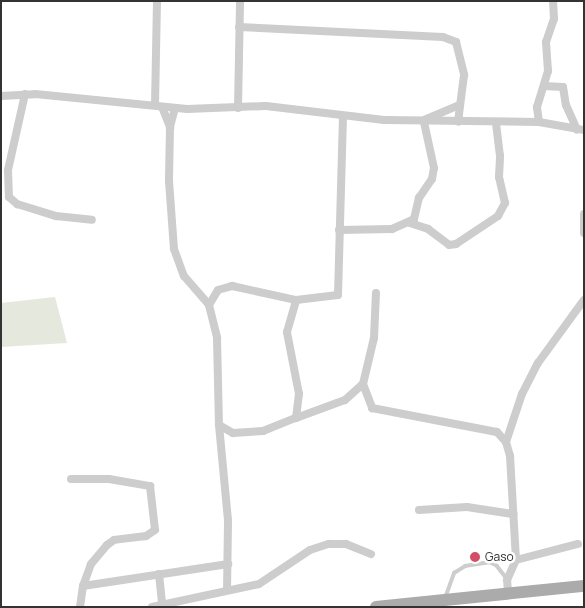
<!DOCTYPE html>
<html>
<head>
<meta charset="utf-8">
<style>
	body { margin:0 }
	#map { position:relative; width:585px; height:608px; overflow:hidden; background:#fff; font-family:Manrope,sans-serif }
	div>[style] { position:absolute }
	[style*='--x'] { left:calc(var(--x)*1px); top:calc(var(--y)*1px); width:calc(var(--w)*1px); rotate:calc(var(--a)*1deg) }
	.green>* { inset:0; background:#e4e8dd }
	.lane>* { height:4px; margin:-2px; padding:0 2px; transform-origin:2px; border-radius:2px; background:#cdcdcd }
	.street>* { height:8px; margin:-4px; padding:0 4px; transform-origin:4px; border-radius:4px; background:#cdcdcd }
	.primary>* { height:12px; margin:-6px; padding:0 6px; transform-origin:6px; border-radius:6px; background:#ababab }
	.dots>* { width:14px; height:14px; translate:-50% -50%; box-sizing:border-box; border:2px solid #fff; border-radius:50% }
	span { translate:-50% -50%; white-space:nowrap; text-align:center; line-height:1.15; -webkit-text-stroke:5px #fff; paint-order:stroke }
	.poi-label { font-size:12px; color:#333 }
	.left { translate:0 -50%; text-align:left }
	.frame { position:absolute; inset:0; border:2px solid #333; pointer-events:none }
</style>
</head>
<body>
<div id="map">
	<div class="green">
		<div style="clip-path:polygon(55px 297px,67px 343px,1px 347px,1px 303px)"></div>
	</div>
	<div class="lane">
		<div style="--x:445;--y:598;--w:27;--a:-70"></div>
		<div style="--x:454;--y:573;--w:13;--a:-32"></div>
		<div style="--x:465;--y:566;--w:24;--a:-9"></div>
		<div style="--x:489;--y:562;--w:8;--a:23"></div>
		<div style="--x:496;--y:565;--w:18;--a:52"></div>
	</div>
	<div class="street">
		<div style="--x:239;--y:27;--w:204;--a:2.8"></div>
		<div style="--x:443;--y:37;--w:14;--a:21"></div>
		<div style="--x:456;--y:42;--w:34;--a:76"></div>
		<div style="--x:464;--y:75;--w:47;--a:97.3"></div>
		<div style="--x:544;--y:86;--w:19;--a:3"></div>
		<div style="--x:563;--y:87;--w:18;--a:81"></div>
		<div style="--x:566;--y:105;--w:27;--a:66"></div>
		<div style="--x:25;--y:94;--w:78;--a:102.6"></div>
		<div style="--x:8;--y:170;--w:27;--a:88"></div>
		<div style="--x:9;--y:197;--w:11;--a:41"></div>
		<div style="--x:17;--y:204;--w:41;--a:17.1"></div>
		<div style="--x:56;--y:216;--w:36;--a:6"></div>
		<div style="--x:1;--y:96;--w:34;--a:-3"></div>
		<div style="--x:35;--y:94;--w:153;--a:5.6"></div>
		<div style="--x:187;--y:109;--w:79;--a:-2.2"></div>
		<div style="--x:266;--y:106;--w:119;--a:6.8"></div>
		<div style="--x:384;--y:120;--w:155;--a:0.7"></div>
		<div style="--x:539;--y:122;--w:46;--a:10.1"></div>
		<div style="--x:155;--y:105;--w:104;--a:-88.9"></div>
		<div style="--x:162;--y:107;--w:22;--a:68"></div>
		<div style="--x:175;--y:108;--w:20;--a:105"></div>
		<div style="--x:170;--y:127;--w:54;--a:91.1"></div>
		<div style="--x:169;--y:181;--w:68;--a:85.8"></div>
		<div style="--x:174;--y:249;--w:29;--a:70"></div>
		<div style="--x:184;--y:276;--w:38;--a:49"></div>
		<div style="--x:209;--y:305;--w:34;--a:76"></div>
		<div style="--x:217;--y:338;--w:87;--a:88.7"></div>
		<div style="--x:219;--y:425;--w:96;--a:84.6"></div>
		<div style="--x:228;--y:521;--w:69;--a:90.8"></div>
		<div style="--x:238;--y:108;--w:107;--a:-88.9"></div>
		<div style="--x:424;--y:120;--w:38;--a:-23"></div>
		<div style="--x:539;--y:122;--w:15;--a:-98"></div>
		<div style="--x:537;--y:107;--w:38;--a:-73"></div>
		<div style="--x:548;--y:71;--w:29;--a:-94"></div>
		<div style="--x:546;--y:42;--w:24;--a:-71"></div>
		<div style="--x:554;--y:19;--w:18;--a:-93"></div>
		<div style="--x:584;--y:214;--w:19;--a:90"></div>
		<div style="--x:410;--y:223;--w:19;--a:18"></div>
		<div style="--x:428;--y:229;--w:26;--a:37"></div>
		<div style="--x:449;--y:245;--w:7;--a:-8"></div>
		<div style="--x:456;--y:244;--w:50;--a:-33.7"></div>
		<div style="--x:498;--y:216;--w:15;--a:-62"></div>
		<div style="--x:505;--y:203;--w:27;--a:-103"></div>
		<div style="--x:499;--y:177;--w:21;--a:-87"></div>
		<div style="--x:500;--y:156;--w:34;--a:-97"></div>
		<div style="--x:339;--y:230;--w:53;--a:-1.1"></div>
		<div style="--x:392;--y:229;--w:24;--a:-24"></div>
		<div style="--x:414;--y:219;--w:22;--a:-77"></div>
		<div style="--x:419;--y:198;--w:23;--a:-56"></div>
		<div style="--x:432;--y:179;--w:11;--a:-80"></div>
		<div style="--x:434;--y:168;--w:47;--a:-102.3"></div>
		<div style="--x:209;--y:305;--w:17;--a:-59"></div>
		<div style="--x:218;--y:290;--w:15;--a:-16"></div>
		<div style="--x:232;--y:286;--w:66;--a:12.3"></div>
		<div style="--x:296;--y:300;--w:42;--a:-6.8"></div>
		<div style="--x:338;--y:295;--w:179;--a:-88.4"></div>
		<div style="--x:363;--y:384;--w:26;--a:69"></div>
		<div style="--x:372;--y:408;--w:127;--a:10.9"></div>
		<div style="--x:497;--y:432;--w:13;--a:48"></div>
		<div style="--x:506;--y:442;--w:15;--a:74"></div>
		<div style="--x:510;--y:456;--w:104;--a:86.7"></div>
		<div style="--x:296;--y:418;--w:52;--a:-20.2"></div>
		<div style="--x:345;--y:400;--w:24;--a:-42"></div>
		<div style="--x:363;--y:384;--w:47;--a:-76.6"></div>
		<div style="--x:374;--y:338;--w:45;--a:-87.5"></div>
		<div style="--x:219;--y:425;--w:16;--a:30"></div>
		<div style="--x:233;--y:433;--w:30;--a:-4"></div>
		<div style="--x:263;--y:431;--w:35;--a:-22"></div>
		<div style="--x:296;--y:418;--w:24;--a:-83"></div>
		<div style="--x:299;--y:394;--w:63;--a:-101"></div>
		<div style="--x:287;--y:332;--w:33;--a:-74"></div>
		<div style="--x:506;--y:442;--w:51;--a:-71.6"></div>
		<div style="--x:522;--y:394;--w:35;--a:-63"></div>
		<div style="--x:538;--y:363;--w:78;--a:-53.9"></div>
		<div style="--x:71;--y:479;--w:38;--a:0"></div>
		<div style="--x:109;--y:479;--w:42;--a:9.7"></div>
		<div style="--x:150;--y:486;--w:44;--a:83.5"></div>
		<div style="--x:155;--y:530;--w:11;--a:146"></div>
		<div style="--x:146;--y:536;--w:32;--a:173"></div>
		<div style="--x:114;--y:540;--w:9;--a:144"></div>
		<div style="--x:107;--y:545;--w:25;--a:130"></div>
		<div style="--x:91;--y:564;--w:23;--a:110"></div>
		<div style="--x:419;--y:510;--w:48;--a:-3.6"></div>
		<div style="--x:467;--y:507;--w:47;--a:8.7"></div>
		<div style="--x:159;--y:574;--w:31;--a:84"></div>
		<div style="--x:508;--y:593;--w:13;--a:-94"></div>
		<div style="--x:507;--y:580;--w:22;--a:-66"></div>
		<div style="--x:516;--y:560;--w:64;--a:-14.5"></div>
		<div style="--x:80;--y:607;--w:21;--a:-82"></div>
		<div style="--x:83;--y:586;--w:147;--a:-8.6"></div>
		<div style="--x:152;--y:607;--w:109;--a:-12.1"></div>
		<div style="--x:259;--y:584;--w:61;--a:-33.7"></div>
		<div style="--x:310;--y:550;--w:20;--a:-18"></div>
		<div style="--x:329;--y:544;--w:17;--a:0"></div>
		<div style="--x:346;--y:544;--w:27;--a:22"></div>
	</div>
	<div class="primary">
		<div style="--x:376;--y:607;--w:209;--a:-5.8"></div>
	</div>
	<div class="dots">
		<div style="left:475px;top:557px;background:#d24d65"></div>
	</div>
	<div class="poi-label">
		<span class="left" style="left:485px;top:557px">Gaso</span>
	</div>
	<div class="frame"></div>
</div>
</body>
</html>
